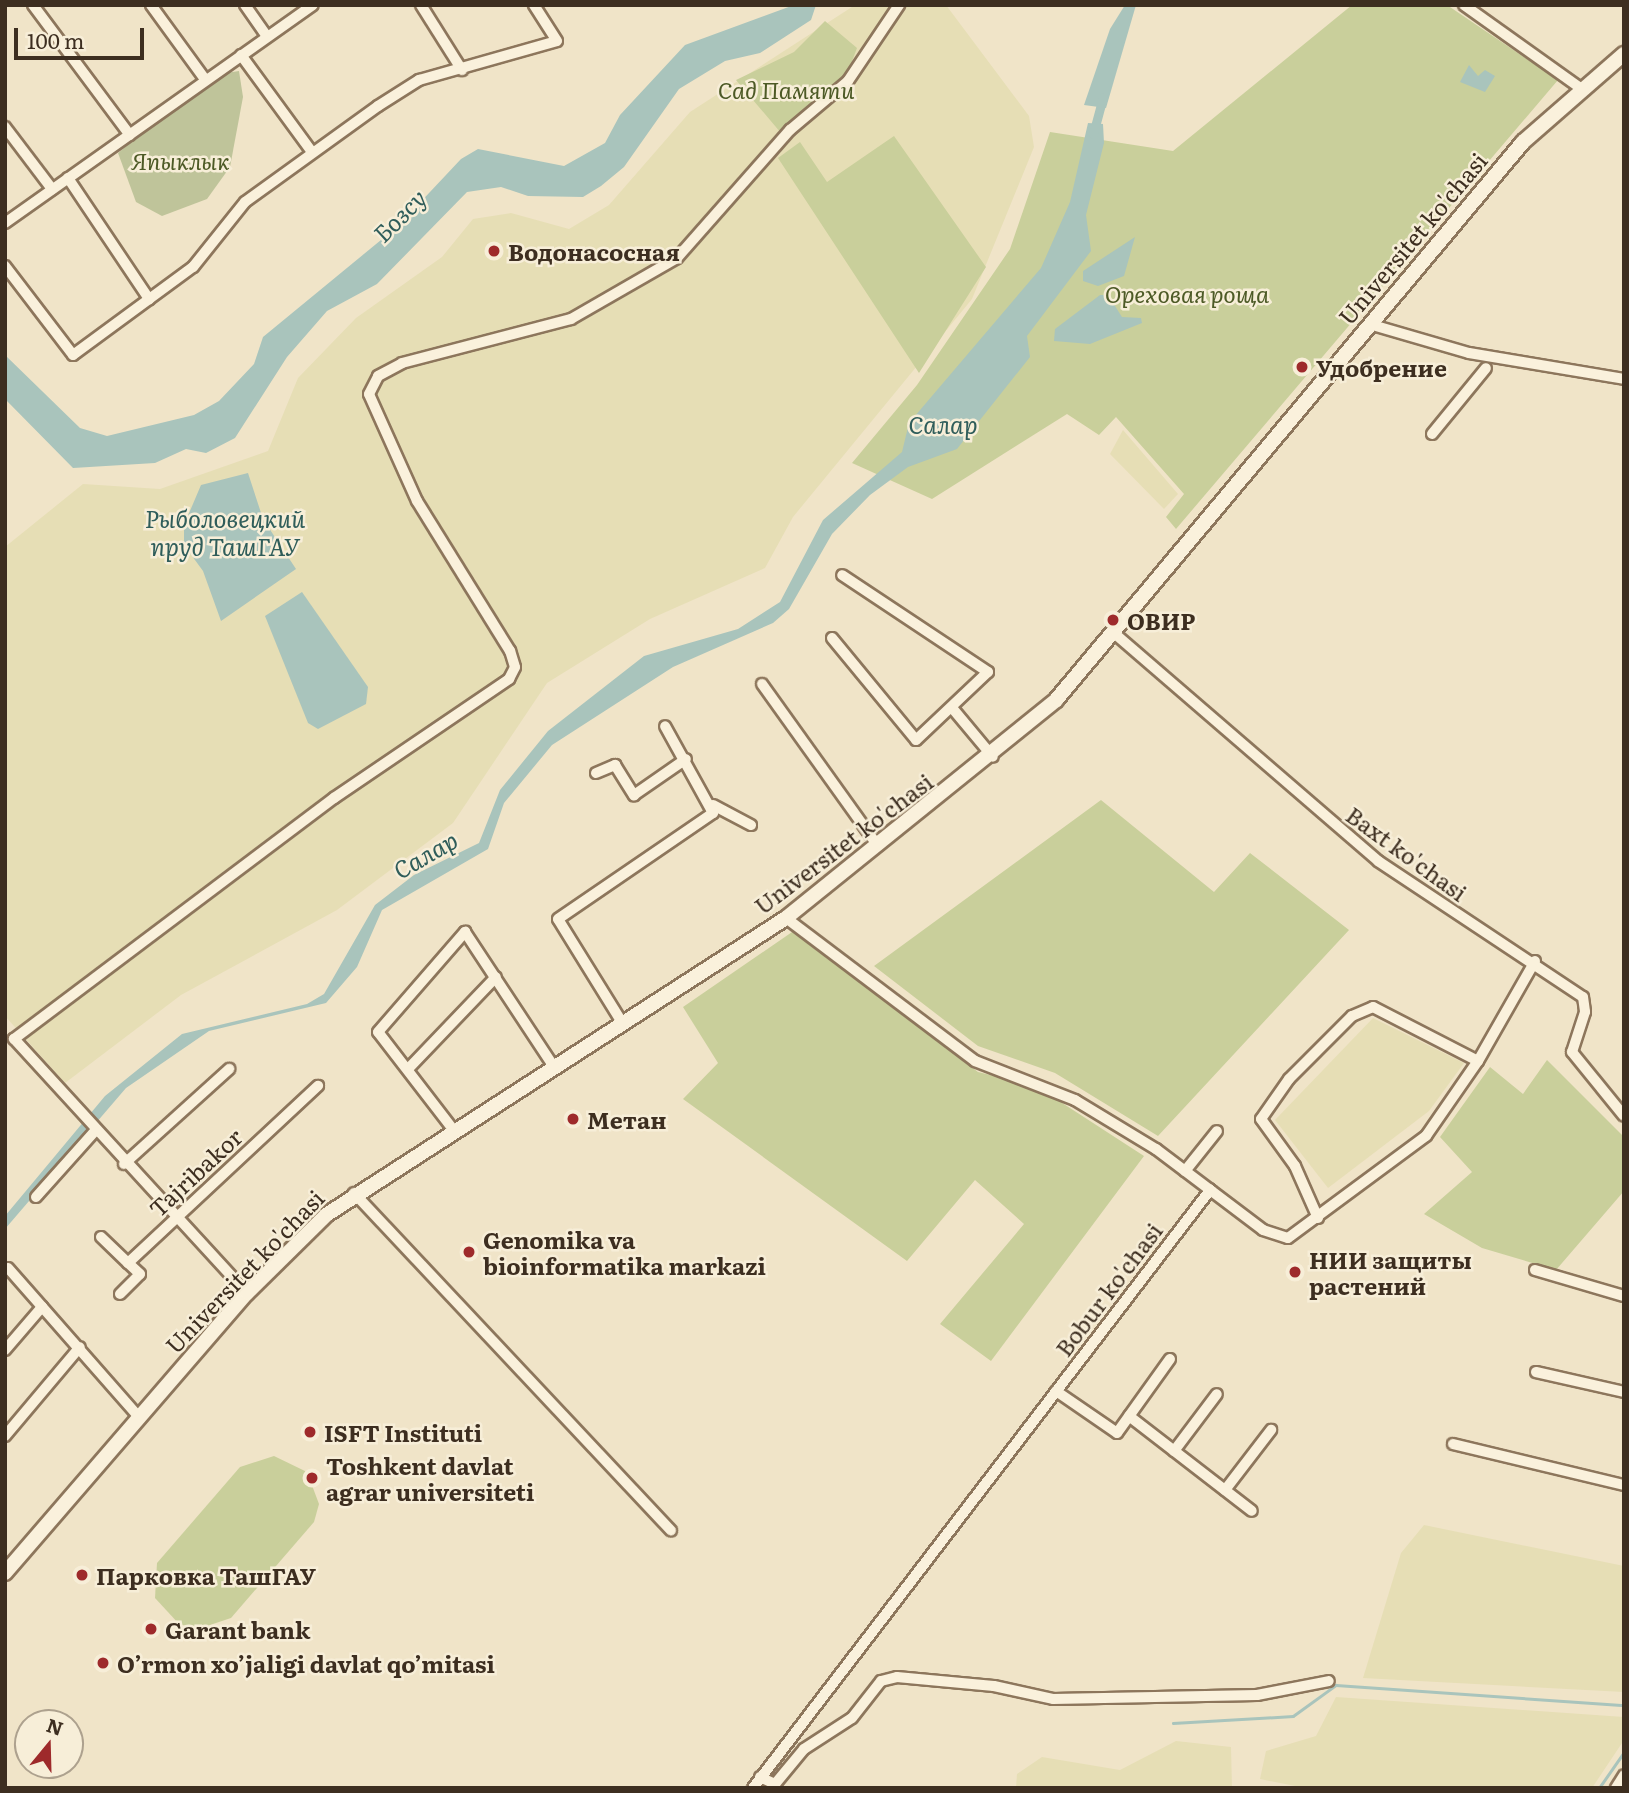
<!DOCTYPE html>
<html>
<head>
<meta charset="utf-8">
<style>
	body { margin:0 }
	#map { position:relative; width:1629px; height:1793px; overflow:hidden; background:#f0e4c8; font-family:Literata,serif }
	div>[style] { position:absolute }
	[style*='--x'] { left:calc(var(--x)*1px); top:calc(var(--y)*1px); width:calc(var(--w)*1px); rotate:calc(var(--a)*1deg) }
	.farmland>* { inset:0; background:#e6deb5 }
	.green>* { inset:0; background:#c9cf9b }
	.cemetery>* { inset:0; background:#bfc49a }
	.water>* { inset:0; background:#a9c4bc }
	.stream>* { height:2.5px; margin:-1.25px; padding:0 1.25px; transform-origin:1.25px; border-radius:1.25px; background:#a9c4bc }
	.canal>* { height:9px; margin:-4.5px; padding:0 4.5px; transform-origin:4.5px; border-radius:4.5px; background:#a9c4bc }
	.roads { filter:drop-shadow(2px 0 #8d765c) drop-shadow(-2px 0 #8d765c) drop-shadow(0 2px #8d765c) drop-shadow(0 -2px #8d765c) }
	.minor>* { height:10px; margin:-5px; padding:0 5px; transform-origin:5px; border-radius:5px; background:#faf1dc }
	.secondary>* { height:14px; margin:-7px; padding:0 7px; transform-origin:7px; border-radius:7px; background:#faf1dc }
	.dots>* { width:19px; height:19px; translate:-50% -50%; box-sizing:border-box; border:4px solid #f7eed8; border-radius:50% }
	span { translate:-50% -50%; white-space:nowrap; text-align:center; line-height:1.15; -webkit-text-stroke:5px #f7eed8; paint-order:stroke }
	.park-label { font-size:23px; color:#4d5a26; font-style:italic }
	.street-label { font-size:23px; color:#3d2e20 }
	.poi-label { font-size:23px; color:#3d2e20; font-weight:700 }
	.left { translate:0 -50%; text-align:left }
	.water-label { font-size:24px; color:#2f5d5a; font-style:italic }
	.frame { position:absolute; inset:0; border:7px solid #3d2e20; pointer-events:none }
	.north { position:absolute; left:14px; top:1709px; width:70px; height:70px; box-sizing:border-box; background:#f7eed8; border:2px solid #ada18e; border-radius:50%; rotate:19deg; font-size:19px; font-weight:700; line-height:28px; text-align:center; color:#3d2e20 }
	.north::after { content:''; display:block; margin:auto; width:24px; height:32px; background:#9e2a2b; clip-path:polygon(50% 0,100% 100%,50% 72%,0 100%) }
	.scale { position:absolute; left:14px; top:28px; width:130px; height:32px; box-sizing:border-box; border:4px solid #3d2e20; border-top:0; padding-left:9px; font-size:21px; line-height:24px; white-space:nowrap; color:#3d2e20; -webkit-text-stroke:5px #f7eed8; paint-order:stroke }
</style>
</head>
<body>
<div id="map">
	<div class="farmland">
		<div style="clip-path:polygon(855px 5px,946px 5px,1029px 116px,1034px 147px,972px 299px,793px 517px,765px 568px,650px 619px,547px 683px,453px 823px,337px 910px,181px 995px,65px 1083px,5px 1016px,5px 547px,83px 484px,160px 489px,268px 451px,298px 378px,356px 318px,442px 257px,473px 219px,511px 213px,569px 229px,609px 205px,690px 112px)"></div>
		<div style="clip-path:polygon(1123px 430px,1178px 494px,1164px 509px,1110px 454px)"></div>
		<div style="clip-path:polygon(1373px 1018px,1464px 1063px,1429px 1111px,1328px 1188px,1275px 1120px)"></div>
		<div style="clip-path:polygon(1424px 1525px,1624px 1566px,1624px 1692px,1363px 1678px,1401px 1553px)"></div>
		<div style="clip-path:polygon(1336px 1697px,1624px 1717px,1624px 1740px,1592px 1788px,1305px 1788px,1260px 1779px,1266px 1751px,1316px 1736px)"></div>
		<div style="clip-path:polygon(1176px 1741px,1231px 1747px,1232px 1788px,1016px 1788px,1017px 1774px,1042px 1757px,1120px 1770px)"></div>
	</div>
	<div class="green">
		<div style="clip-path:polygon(1352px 5px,1447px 5px,1558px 80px,1176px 529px,1166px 517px,1184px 494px,1116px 417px,1099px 435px,1067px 414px,932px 499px,852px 463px,917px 385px,1010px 249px,1050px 132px,1173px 151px)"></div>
		<div style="clip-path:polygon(825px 21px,857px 48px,845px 80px,781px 133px,736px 80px,794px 52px)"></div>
		<div style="clip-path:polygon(894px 136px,986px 267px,919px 373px,778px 158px,800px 142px,827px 182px)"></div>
		<div style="clip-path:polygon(1101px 800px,1214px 892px,1250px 853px,1349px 930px,1158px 1136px,1055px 1073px,978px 1046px,874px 966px)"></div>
		<div style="clip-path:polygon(795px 930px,978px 1072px,1036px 1086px,1144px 1156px,991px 1361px,940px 1324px,1024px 1224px,975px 1180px,907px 1261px,683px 1099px,718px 1063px,683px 1007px)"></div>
		<div style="clip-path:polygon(1547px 1060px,1624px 1137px,1624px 1191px,1556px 1270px,1482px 1248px,1424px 1214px,1472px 1172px,1440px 1137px,1490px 1067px,1523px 1094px)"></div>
		<div style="clip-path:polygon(274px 1456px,307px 1472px,319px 1504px,314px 1522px,231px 1618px,198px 1629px,179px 1624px,155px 1598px,157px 1563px,240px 1467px)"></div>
	</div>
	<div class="cemetery">
		<div style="clip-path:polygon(239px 71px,243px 97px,230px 167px,207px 199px,162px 216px,136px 202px,118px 153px,213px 75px)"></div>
	</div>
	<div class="water">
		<div style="clip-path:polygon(794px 5px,816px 5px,811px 20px,760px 53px,725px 61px,679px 89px,624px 167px,601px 186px,583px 197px,528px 196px,501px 187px,467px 192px,377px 284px,327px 311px,287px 357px,235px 438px,206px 453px,186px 449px,155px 463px,73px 468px,5px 399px,5px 355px,80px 428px,107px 436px,194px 415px,219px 401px,254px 364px,263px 337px,398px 226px,461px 159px,478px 149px,564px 166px,605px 143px,620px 115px,685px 45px)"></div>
		<div style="clip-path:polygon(1125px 5px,1136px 5px,1106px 108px,1084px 105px,1110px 29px)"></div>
		<div style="clip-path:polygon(1469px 65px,1478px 76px,1485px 70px,1495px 76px,1485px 92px,1460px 82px)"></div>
		<div style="clip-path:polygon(1088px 123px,1103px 124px,1104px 143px,1086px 215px,1091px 251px,1027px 336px,1030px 357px,957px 449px,908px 467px,870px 495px,832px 534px,789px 609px,773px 623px,673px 667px,552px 745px,504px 803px,488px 849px,382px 910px,357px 967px,326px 1003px,209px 1031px,126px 1088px,5px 1229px,5px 1216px,105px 1096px,182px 1034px,307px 1004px,324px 994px,375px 905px,414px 875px,479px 843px,500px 790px,548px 731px,644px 656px,738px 629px,780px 602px,823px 520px,902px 452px,909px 423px,1041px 268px,1070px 202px)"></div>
		<div style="clip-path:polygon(1135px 237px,1124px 276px,1098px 286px,1083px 281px,1083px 271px)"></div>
		<div style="clip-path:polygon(1100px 295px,1108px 295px,1122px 317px,1141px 318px,1142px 323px,1090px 344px,1054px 341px,1055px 329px)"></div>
		<div style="clip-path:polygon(248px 473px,263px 519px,296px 569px,221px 621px,203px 571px,184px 545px,184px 525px,201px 485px)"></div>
		<div style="clip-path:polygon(302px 592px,368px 687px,366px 704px,318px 729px,308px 723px,265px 616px)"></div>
	</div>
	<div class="stream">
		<div style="--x:1173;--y:1723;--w:120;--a:-3.3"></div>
		<div style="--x:1293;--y:1716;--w:53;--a:-35.8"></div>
		<div style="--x:1336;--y:1685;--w:289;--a:4"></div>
		<div style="--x:1599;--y:1788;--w:44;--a:-55.2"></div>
	</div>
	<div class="canal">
		<div style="--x:1093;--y:134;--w:38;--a:-75"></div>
	</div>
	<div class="roads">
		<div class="minor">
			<div style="--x:33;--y:5;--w:162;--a:53.3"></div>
			<div style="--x:151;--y:5;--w:90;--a:54"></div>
			<div style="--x:245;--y:5;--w:38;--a:55"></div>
			<div style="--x:421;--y:5;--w:77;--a:57.8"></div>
			<div style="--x:1464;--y:5;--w:141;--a:35.5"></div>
			<div style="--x:241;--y:55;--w:120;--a:53.8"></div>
			<div style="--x:5;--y:127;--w:78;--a:52.8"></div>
			<div style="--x:68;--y:178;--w:146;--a:56.2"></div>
			<div style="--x:5;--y:223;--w:377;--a:-35.3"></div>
			<div style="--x:5;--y:266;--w:112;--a:52.6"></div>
			<div style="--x:73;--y:355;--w:149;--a:-36.3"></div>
			<div style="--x:193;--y:267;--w:83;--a:-51.3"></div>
			<div style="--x:245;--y:202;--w:164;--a:-35.8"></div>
			<div style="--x:378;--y:106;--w:49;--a:-32.4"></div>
			<div style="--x:419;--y:80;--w:143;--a:-15.8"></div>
			<div style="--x:557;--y:41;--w:43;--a:-122.6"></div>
			<div style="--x:1369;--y:324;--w:104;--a:16.2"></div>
			<div style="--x:1469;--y:353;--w:157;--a:9.5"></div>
			<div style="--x:1432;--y:434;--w:85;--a:-50.7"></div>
			<div style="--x:1114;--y:633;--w:349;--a:40.8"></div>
			<div style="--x:1378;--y:861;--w:246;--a:33.6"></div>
			<div style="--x:1583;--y:997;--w:15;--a:82"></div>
			<div style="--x:1585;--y:1012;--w:42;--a:108"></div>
			<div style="--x:1572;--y:1052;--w:82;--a:50.9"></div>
			<div style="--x:832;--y:638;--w:132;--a:50.5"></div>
			<div style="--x:916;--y:740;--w:99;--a:-43.4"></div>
			<div style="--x:988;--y:672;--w:175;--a:-146.4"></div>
			<div style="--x:762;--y:684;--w:199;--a:54.4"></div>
			<div style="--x:953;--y:709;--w:62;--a:50.2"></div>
			<div style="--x:596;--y:773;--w:21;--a:-23"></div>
			<div style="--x:615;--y:765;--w:36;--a:58"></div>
			<div style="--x:634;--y:795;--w:63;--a:-34.7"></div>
			<div style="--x:713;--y:805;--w:43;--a:27.8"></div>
			<div style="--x:786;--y:918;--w:237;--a:37.1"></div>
			<div style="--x:975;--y:1061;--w:107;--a:21.3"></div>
			<div style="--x:1075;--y:1100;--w:95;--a:31.2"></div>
			<div style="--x:1156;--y:1149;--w:134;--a:37.1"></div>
			<div style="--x:1263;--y:1230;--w:26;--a:18"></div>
			<div style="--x:1288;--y:1238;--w:172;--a:-36.5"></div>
			<div style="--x:1426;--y:1136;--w:91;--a:-55.3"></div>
			<div style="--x:1478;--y:1061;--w:115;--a:-60.3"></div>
			<div style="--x:623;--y:1024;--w:123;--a:-121.8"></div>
			<div style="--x:558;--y:919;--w:188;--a:-34.4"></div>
			<div style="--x:713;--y:813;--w:99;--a:-118.9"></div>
			<div style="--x:408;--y:1069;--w:127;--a:-46.3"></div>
			<div style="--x:452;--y:1128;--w:121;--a:-127.6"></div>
			<div style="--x:378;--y:1032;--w:133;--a:-49"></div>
			<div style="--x:465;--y:932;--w:162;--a:56.6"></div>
			<div style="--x:124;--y:1164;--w:142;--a:-42.1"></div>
			<div style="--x:1185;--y:1171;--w:51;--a:-51.3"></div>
			<div style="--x:354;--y:1193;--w:463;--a:46.8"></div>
			<div style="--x:36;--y:1197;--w:89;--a:-48.2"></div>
			<div style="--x:1318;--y:1218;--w:57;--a:-113.9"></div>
			<div style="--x:1295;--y:1166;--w:58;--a:-125.9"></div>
			<div style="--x:1261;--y:1119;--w:49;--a:-55"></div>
			<div style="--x:1289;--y:1079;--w:89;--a:-45"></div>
			<div style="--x:1352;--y:1016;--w:23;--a:-23"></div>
			<div style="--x:1373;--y:1007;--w:118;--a:27.2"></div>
			<div style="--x:101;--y:1237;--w:37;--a:44"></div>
			<div style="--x:128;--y:1263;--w:260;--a:-43"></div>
			<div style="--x:8;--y:1268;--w:197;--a:48.7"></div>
			<div style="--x:1535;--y:1270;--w:93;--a:16.3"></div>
			<div style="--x:247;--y:1293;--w:345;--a:-132.5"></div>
			<div style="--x:14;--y:1039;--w:401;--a:-37"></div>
			<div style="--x:334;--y:798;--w:212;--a:-34.2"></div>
			<div style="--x:509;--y:679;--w:13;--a:-63"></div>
			<div style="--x:515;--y:667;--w:17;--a:-107"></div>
			<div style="--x:510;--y:651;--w:176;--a:-121.8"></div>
			<div style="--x:417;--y:501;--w:117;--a:-114.2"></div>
			<div style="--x:369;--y:394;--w:20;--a:-63"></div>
			<div style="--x:378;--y:376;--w:27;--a:-28"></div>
			<div style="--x:402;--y:363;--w:175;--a:-14.6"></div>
			<div style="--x:571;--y:319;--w:122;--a:-29.9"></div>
			<div style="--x:677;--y:258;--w:171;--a:-48.6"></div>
			<div style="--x:790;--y:130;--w:76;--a:-40.2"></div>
			<div style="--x:848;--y:81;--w:92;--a:-56.1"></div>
			<div style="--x:120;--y:1294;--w:28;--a:-45"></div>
			<div style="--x:140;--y:1274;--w:16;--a:-137"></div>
			<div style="--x:5;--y:1350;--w:57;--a:-49.3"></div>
			<div style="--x:1536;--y:1372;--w:90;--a:12.8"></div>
			<div style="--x:1056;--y:1391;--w:74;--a:34.5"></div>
			<div style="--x:1117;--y:1433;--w:91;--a:-54.4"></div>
			<div style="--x:1129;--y:1416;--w:155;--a:37.7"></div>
			<div style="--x:5;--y:1436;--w:116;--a:-49.9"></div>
			<div style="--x:1453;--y:1444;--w:176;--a:13.5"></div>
			<div style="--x:1174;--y:1451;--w:71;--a:-53"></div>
			<div style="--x:1225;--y:1490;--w:76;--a:-52.5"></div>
			<div style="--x:760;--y:1777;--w:17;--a:25"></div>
			<div style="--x:775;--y:1784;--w:45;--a:-50.4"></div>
			<div style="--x:804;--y:1749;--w:57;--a:-32.9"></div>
			<div style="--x:852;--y:1718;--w:47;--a:-51.9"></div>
			<div style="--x:881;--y:1681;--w:16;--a:-14"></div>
			<div style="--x:897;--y:1677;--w:97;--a:5.3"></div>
			<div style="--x:994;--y:1686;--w:60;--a:12.4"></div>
			<div style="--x:1053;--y:1699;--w:204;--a:-1.1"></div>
			<div style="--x:1257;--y:1695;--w:73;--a:-11"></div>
			<div style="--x:753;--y:1788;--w:753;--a:-52.61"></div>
			<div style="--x:1616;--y:1788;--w:15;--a:-58"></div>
		</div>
		<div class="secondary">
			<div style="--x:5;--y:1573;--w:370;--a:-49.2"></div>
			<div style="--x:247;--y:1293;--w:111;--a:-44.6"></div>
			<div style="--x:326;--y:1215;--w:548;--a:-32.85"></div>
			<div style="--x:786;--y:918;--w:347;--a:-38.9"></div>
			<div style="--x:1056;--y:700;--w:728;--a:-50.07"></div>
			<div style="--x:1523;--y:142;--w:134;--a:-41.1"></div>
		</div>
	</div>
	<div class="dots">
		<div style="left:494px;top:251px;background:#9e2a2b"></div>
		<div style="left:1302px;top:367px;background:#9e2a2b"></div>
		<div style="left:1113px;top:620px;background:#9e2a2b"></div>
		<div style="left:573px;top:1119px;background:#9e2a2b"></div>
		<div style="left:469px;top:1252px;background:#9e2a2b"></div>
		<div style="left:1295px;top:1272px;background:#9e2a2b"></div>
		<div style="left:310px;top:1432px;background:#9e2a2b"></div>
		<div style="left:312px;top:1478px;background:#9e2a2b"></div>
		<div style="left:82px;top:1575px;background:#9e2a2b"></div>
		<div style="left:151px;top:1629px;background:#9e2a2b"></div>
		<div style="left:103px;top:1663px;background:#9e2a2b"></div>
	</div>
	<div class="park-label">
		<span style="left:786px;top:89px">Сад Памяти</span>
		<span style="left:180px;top:160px">Япыклык</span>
		<span style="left:1187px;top:293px">Ореховая роща</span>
	</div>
	<div class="street-label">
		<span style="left:1412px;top:238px;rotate:-50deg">Universitet ko'chasi</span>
		<span style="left:843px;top:843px;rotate:-37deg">Universitet ko'chasi</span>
		<span style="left:1407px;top:853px;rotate:36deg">Baxt ko'chasi</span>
		<span style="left:195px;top:1172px;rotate:-43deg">Tajribakor</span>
		<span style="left:244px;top:1271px;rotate:-46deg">Universitet ko'chasi</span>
		<span style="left:1108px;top:1289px;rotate:-53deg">Bobur ko'chasi</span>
	</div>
	<div class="poi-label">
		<span class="left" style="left:508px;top:251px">Водонасосная</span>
		<span class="left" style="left:1316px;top:367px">Удобрение</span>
		<span class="left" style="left:1127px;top:620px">ОВИР</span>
		<span class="left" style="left:587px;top:1119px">Метан</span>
		<span class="left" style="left:483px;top:1252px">Genomika va<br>bioinformatika markazi</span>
		<span class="left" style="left:1309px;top:1272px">НИИ защиты<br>растений</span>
		<span class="left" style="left:324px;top:1432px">ISFT Instituti</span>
		<span class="left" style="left:326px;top:1478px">Toshkent davlat<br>agrar universiteti</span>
		<span class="left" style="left:96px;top:1575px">Парковка ТашГАУ</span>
		<span class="left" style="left:165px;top:1629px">Garant bank</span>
		<span class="left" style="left:117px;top:1663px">O’rmon xo’jaligi davlat qo’mitasi</span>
	</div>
	<div class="water-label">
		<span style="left:399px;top:215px;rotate:-45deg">Бозсу</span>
		<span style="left:943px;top:424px">Салар</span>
		<span style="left:225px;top:532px">Рыболовецкий<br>пруд ТашГАУ</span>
		<span style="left:425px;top:854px;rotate:-30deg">Салар</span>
	</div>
	<div class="frame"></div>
	<div class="north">N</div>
	<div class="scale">100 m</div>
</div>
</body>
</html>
